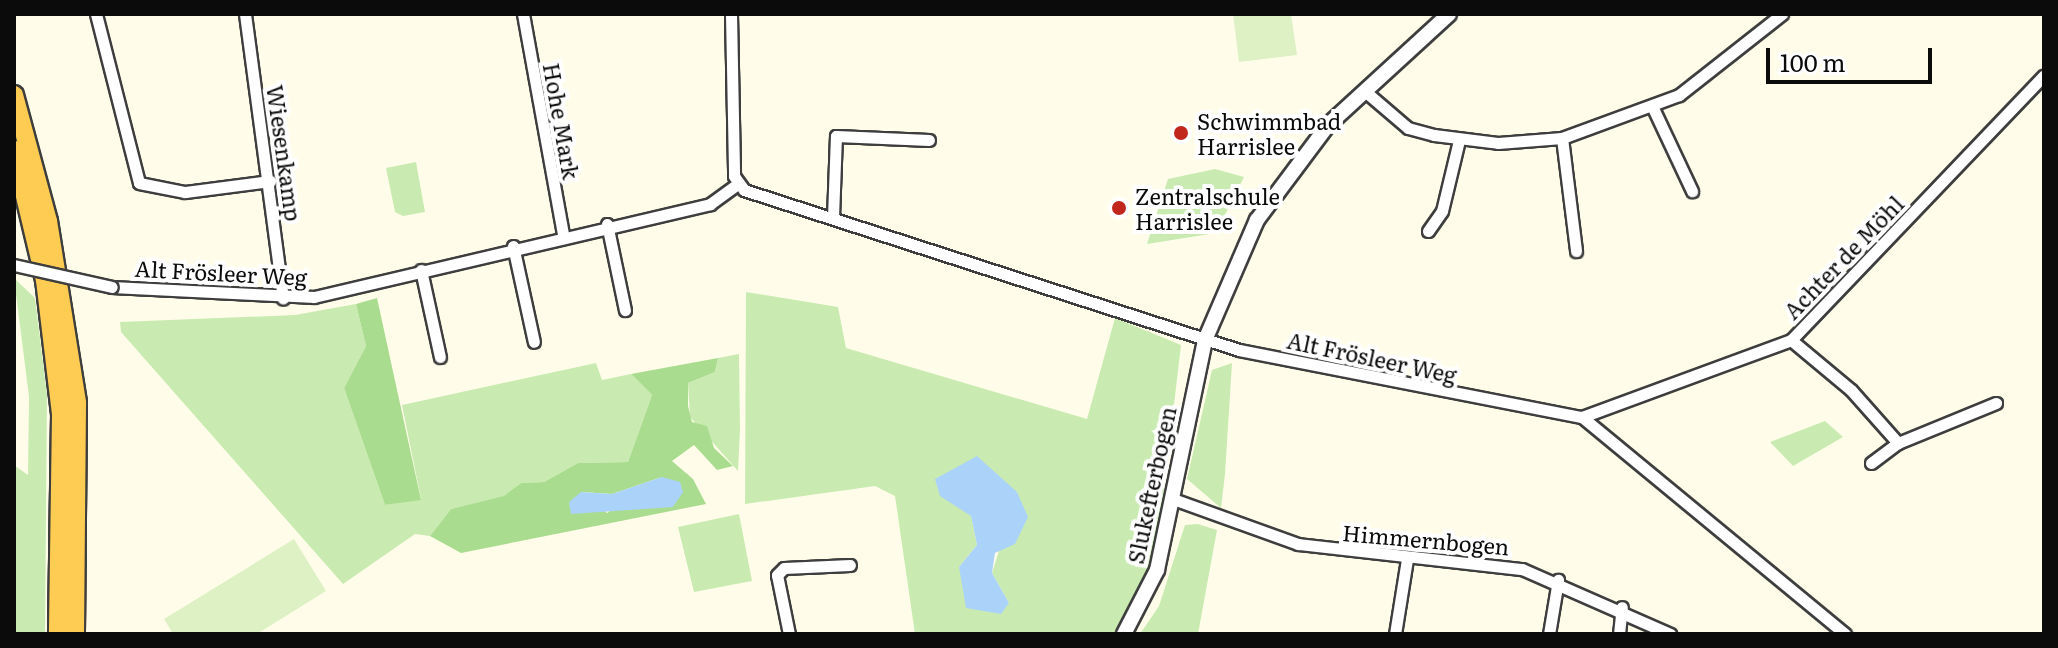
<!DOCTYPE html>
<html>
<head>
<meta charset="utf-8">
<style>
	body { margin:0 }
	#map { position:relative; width:2058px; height:648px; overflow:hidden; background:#fffde9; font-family:Literata,serif }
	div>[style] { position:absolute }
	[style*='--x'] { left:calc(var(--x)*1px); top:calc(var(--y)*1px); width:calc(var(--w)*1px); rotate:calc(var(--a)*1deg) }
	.green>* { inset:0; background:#c9ebb1 }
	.forest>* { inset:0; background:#aadc90 }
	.pitch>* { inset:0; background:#ddf1c4 }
	.water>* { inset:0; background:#abd3f9 }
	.roads { filter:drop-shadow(2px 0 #3e3e3e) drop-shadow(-2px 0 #3e3e3e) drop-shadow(0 2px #3e3e3e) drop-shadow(0 -2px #3e3e3e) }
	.minor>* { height:11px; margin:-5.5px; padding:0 5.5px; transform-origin:5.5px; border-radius:5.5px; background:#fff }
	.tertiary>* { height:14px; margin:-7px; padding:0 7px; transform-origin:7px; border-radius:7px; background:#fff }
	.trunk>* { height:18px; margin:-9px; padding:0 9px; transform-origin:9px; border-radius:9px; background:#fecc52 }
	.bridges { filter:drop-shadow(2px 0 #3e3e3e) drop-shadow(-2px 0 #3e3e3e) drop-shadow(0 2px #3e3e3e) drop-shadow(0 -2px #3e3e3e) }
	.minor-bridge>* { height:11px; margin:-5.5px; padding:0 5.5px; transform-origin:5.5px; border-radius:5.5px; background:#fff }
	.dots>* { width:22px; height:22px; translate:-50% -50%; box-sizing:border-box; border:4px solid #fff; border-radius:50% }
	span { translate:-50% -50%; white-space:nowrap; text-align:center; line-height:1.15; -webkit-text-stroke:8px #fff; paint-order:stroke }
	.poi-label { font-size:22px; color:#0b0b0b }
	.left { translate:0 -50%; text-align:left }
	.street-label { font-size:22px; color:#0b0b0b }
	.frame { position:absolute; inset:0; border:16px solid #0b0b0b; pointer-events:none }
	.scale { position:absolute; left:1766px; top:48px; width:166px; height:36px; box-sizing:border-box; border:4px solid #0b0b0b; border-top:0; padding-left:10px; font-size:24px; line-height:28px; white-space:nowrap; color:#0b0b0b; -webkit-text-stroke:6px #fff; paint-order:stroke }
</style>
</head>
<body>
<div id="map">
	<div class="green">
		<div style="clip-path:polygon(416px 162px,425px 212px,403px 216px,395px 212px,386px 168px)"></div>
		<div style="clip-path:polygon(1215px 169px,1244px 177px,1216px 233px,1147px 244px,1168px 179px)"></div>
		<div style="clip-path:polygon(14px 278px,35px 298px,47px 395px,45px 634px,14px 634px,14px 465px,28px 475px,29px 397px)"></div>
		<div style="clip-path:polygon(evenodd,746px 292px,838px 307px,846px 348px,1087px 419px,1115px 318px,1181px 345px,1162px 507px,1144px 587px,1115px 634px,915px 634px,895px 496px,875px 486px,745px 504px,746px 292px,995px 479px,1017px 492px,992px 573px,1009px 603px,959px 567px,977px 545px,971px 516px,995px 479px)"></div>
		<div style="clip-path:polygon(356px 304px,366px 346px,344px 388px,385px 505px,421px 499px,402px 405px,596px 363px,602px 380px,631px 374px,652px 395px,628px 462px,578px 463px,544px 482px,521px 483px,504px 497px,451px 509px,430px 536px,415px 534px,343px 584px,121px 332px,120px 322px,295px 315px)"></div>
		<div style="clip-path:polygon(739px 354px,740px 429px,738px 471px,690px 417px,688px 383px,715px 372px,718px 358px)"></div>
		<div style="clip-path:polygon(1232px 363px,1225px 474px,1221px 508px,1187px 479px,1212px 370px)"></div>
		<div style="clip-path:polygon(1825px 421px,1843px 437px,1793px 466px,1770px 442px)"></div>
		<div style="clip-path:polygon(739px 514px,752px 581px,694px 592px,678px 527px)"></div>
		<div style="clip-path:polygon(1198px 524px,1217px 530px,1198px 634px,1140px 634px,1159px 606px,1185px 525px)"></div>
	</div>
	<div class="forest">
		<div style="clip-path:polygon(377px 298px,421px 500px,385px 505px,344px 388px,366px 346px,356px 304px)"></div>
		<div style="clip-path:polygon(evenodd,718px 358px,715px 372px,688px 383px,688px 406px,692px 422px,707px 426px,714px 448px,733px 466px,717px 470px,694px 445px,672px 461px,693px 479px,706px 504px,461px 553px,430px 536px,451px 509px,504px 496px,521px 483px,544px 482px,578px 463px,628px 462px,652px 395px,631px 374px,718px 358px,662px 477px,607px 513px,581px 492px,612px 494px,662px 477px)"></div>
	</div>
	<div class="pitch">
		<div style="clip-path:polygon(1233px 14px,1291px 14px,1297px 55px,1239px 62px)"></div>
		<div style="clip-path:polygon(294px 539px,326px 591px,257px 634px,173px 634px,164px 619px)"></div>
	</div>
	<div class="water">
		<div style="clip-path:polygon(977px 456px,1017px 492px,1028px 517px,1015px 544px,995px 553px,992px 573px,1009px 603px,1001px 614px,966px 608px,959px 567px,977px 545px,971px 516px,940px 496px,935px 479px)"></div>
		<div style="clip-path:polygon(662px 477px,680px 482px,683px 492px,673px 507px,571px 514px,569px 502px,581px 492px,612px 494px)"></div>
	</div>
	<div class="roads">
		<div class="minor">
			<div style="--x:96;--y:14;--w:174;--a:75.7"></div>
			<div style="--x:139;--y:183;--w:47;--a:11.1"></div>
			<div style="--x:185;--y:192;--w:86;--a:-7.4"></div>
			<div style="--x:245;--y:14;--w:287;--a:82.4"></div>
			<div style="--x:523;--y:14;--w:224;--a:79.7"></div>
			<div style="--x:731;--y:14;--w:162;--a:88.9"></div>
			<div style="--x:734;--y:176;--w:17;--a:54"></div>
			<div style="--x:744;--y:190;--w:520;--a:17.91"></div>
			<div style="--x:1239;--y:350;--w:349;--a:11.1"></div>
			<div style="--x:1582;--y:417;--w:223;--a:-20.2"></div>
			<div style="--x:1791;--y:340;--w:366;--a:-46.3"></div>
			<div style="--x:1367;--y:93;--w:54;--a:40.5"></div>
			<div style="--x:1408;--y:128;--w:27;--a:15"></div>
			<div style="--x:1434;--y:135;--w:64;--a:7.1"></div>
			<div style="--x:1498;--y:143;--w:64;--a:-4.5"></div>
			<div style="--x:1562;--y:138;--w:125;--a:-20.2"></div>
			<div style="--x:1679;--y:95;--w:131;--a:-38.2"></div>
			<div style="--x:1653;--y:108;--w:92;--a:64.8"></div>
			<div style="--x:1562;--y:138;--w:114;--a:82.9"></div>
			<div style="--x:833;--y:217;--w:81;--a:-87.9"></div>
			<div style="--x:836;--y:136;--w:93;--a:2.5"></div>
			<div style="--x:607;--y:224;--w:88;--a:78.2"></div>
			<div style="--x:1428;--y:231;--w:24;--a:-55"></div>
			<div style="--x:1442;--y:211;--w:73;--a:-76.5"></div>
			<div style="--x:513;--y:246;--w:98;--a:77.7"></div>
			<div style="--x:421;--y:270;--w:89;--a:77.7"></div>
			<div style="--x:112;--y:287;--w:202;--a:2.8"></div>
			<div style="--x:314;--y:297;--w:407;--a:-13.2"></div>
			<div style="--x:710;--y:204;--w:34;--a:-36"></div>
			<div style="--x:1791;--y:340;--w:78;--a:39.8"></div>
			<div style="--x:1851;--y:390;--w:71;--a:48.4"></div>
			<div style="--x:1582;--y:417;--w:341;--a:39.5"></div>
			<div style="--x:1871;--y:463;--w:34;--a:-37"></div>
			<div style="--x:1898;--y:443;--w:106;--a:-22.2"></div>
			<div style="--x:1173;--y:499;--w:133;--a:19.8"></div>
			<div style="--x:1298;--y:544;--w:225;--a:6.4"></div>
			<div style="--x:1522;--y:569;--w:162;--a:23.7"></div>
			<div style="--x:789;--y:634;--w:60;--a:-101.5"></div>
			<div style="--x:777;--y:575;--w:10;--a:-45"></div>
			<div style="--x:784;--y:568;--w:66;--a:-2.6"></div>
			<div style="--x:1395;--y:634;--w:76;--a:-80.9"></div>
			<div style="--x:1549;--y:634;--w:55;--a:-80.5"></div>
			<div style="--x:1619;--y:634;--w:27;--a:-84"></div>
		</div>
		<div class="tertiary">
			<div style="--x:1124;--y:634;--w:72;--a:-62.7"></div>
			<div style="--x:1157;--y:570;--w:235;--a:-78.2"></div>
			<div style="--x:1205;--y:340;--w:131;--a:-66.6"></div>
			<div style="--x:1257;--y:220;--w:119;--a:-53.2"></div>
			<div style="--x:1328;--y:125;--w:164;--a:-42.5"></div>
		</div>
		<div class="trunk">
			<div style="--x:14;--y:95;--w:131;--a:74.9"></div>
			<div style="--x:48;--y:221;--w:184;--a:80.9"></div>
			<div style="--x:77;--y:403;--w:231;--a:90.5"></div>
			<div style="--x:14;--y:150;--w:134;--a:76.6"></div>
			<div style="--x:45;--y:280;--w:136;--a:83.2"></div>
			<div style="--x:61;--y:415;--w:219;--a:90.8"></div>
		</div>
	</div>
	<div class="bridges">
		<div class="minor-bridge">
			<div style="--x:14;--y:265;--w:100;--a:12.7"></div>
		</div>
	</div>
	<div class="dots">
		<div style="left:1181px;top:133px;background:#c1271d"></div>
		<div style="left:1119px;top:208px;background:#c1271d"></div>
	</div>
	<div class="poi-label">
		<span class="left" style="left:1197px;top:133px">Schwimmbad<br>Harrislee</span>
		<span class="left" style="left:1135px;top:208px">Zentralschule<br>Harrislee</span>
	</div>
	<div class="street-label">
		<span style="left:562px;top:121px;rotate:80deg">Hohe Mark</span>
		<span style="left:285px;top:153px;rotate:82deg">Wiesenkamp</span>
		<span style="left:1843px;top:257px;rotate:-46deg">Achter de Möhl</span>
		<span style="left:221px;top:272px;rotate:3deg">Alt Frösleer Weg</span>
		<span style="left:1372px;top:357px;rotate:12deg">Alt Frösleer Weg</span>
		<span style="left:1151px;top:485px;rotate:-78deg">Slukefterbogen</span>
		<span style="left:1426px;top:539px;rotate:5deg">Himmernbogen</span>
	</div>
	<div class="frame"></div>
	<div class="scale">100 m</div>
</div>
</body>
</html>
